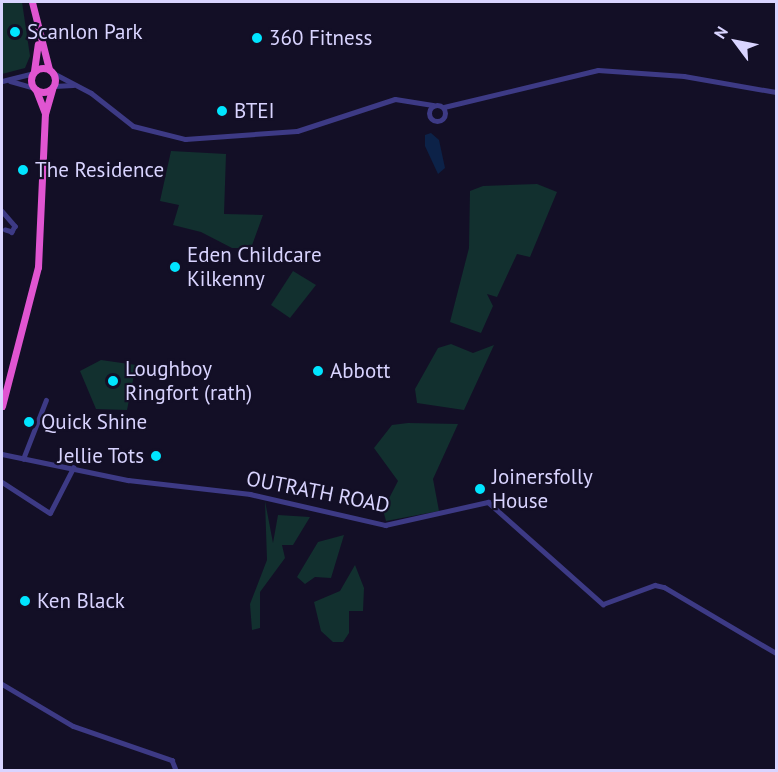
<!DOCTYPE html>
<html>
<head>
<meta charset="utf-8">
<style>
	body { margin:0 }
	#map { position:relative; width:778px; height:772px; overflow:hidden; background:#130f26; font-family:"PT Sans",sans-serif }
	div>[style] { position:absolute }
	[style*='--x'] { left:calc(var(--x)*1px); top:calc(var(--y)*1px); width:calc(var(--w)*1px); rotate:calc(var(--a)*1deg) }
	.green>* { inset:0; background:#12302f }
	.water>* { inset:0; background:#0c2248 }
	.minor>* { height:4.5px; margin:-2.25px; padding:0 2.25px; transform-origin:2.25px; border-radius:2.25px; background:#3d3a85 }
	.tertiary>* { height:5px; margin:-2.5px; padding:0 2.5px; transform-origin:2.5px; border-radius:2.5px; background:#3d3a85 }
	.tertiary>.ring { margin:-2.5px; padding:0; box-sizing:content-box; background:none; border:5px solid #3d3a85; border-radius:50% }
	.trunk>* { height:7px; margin:-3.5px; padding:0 3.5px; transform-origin:3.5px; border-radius:3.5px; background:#e055d1 }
	.trunk>.ring { margin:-3.5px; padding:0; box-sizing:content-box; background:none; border:7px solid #e055d1; border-radius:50% }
	.dots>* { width:16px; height:16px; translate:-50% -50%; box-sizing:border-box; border:3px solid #130f26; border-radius:50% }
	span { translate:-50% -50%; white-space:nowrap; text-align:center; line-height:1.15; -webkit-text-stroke:4.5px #130f26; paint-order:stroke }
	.poi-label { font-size:21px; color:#d9d4ff }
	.left { translate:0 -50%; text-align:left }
	.right { translate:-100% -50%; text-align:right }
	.street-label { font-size:21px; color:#d9d4ff }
	.frame { position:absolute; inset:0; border:3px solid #d9d4ff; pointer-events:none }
	.north { position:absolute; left:706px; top:12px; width:60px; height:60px; -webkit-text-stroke:4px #130f26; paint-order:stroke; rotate:302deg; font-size:16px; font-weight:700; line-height:24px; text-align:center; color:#d9d4ff }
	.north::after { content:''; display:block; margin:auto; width:21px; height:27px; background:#d9d4ff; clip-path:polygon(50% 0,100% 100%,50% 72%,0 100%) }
</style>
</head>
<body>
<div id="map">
	<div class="green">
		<div style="clip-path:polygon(2px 2px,22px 2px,30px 56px,25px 68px,2px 74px)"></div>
		<div style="clip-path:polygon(171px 151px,226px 154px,224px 214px,263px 215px,251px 248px,232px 248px,201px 232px,173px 225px,179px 205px,160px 201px)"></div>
		<div style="clip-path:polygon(537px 184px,557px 192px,530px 257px,517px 254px,497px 297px,487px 294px,493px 306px,481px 333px,450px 322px,469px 248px,470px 191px,483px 186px)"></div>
		<div style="clip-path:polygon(293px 271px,316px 285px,290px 318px,271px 305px)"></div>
		<div style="clip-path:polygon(451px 344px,473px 353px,494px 345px,464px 410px,417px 403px,415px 389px,438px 348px)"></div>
		<div style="clip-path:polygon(101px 360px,136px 365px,127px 410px,96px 409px,80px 371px)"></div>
		<div style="clip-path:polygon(408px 423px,458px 424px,433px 479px,439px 511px,386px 521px,383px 510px,398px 481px,374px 448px,392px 425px)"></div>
		<div style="clip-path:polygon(265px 501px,273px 543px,278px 515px,310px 517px,293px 545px,282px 545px,285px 558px,260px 592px,260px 628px,252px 630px,250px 604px,267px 560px)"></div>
		<div style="clip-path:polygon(344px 535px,331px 578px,315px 577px,305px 584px,297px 577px,318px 542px)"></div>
		<div style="clip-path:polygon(355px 565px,364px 588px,363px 611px,349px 611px,349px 633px,343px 642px,333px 642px,321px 631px,314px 602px,340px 591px)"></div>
	</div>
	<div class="water">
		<div style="clip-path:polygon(431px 133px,439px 140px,445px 168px,438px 174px,425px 146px,425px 135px)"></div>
	</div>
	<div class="minor">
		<div style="--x:444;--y:107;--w:158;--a:-13.5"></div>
		<div style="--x:598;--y:70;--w:86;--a:4"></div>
		<div style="--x:684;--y:76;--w:93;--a:9.9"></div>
		<div style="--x:2;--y:211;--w:20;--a:49"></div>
		<div style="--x:15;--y:226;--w:7;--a:117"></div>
		<div style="--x:12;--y:232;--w:7;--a:-164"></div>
		<div style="--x:2;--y:454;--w:129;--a:11.7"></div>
		<div style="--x:128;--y:480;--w:123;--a:6.5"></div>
		<div style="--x:250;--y:494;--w:139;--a:12.9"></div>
		<div style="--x:385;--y:525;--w:106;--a:-12.6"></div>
		<div style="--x:488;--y:502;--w:154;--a:41.6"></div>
		<div style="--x:603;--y:604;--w:55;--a:-20.1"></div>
		<div style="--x:655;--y:585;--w:9;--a:13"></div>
		<div style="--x:664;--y:587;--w:130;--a:30.5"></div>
		<div style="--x:23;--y:459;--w:63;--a:-68.7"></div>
		<div style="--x:2;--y:482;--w:57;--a:32.9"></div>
		<div style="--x:50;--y:513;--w:51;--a:-62.9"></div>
		<div style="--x:2;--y:684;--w:82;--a:30.6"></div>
		<div style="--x:73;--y:726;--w:105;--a:19"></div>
		<div style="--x:172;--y:760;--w:11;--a:68"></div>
	</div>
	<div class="tertiary">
		<div style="--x:53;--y:73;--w:43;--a:27.8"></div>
		<div style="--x:91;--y:93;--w:53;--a:38.2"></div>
		<div style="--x:133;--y:126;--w:54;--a:14"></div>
		<div style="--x:185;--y:139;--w:112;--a:-4.1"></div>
		<div style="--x:297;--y:131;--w:103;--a:-18.1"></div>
		<div style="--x:395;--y:99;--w:38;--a:9"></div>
		<div style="--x:2;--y:81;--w:32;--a:-14"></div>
		<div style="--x:10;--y:81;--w:25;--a:16"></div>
		<div style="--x:54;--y:86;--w:19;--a:-3"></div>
		<div class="ring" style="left:429px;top:105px;width:11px;height:11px"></div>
	</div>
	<div class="trunk">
		<div style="--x:32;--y:2;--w:69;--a:75.8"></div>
		<div class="ring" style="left:31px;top:68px;width:17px;height:17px"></div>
		<div style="--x:34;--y:71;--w:27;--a:-82"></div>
		<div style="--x:36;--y:90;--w:25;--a:69"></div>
		<div style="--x:2;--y:406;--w:144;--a:-75.5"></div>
		<div style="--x:38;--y:267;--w:153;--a:-87.4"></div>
		<div style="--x:45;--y:114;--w:26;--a:-74"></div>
	</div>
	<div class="dots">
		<div style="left:15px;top:32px;background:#00e5ff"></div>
		<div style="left:257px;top:38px;background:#00e5ff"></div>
		<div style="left:222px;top:111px;background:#00e5ff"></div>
		<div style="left:23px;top:170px;background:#00e5ff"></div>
		<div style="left:175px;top:267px;background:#00e5ff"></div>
		<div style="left:318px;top:371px;background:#00e5ff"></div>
		<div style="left:113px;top:381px;background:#00e5ff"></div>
		<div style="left:29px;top:422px;background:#00e5ff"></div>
		<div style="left:156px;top:456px;background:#00e5ff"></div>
		<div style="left:480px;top:489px;background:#00e5ff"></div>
		<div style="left:25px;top:601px;background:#00e5ff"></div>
	</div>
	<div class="poi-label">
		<span class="left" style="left:27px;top:32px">Scanlon Park</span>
		<span class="left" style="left:269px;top:38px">360 Fitness</span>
		<span class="left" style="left:234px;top:111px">BTEI</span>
		<span class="left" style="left:35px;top:170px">The Residence</span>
		<span class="left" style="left:187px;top:267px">Eden Childcare<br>Kilkenny</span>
		<span class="left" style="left:125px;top:381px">Loughboy<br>Ringfort (rath)</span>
		<span class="left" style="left:330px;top:371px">Abbott</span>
		<span class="left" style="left:41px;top:422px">Quick Shine</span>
		<span class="right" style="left:144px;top:456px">Jellie Tots</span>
		<span class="left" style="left:492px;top:489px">Joinersfolly<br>House</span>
		<span class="left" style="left:37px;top:601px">Ken Black</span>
	</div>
	<div class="street-label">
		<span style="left:318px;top:492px;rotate:11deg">OUTRATH ROAD</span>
	</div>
	<div class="frame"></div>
	<div class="north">N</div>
</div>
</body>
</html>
